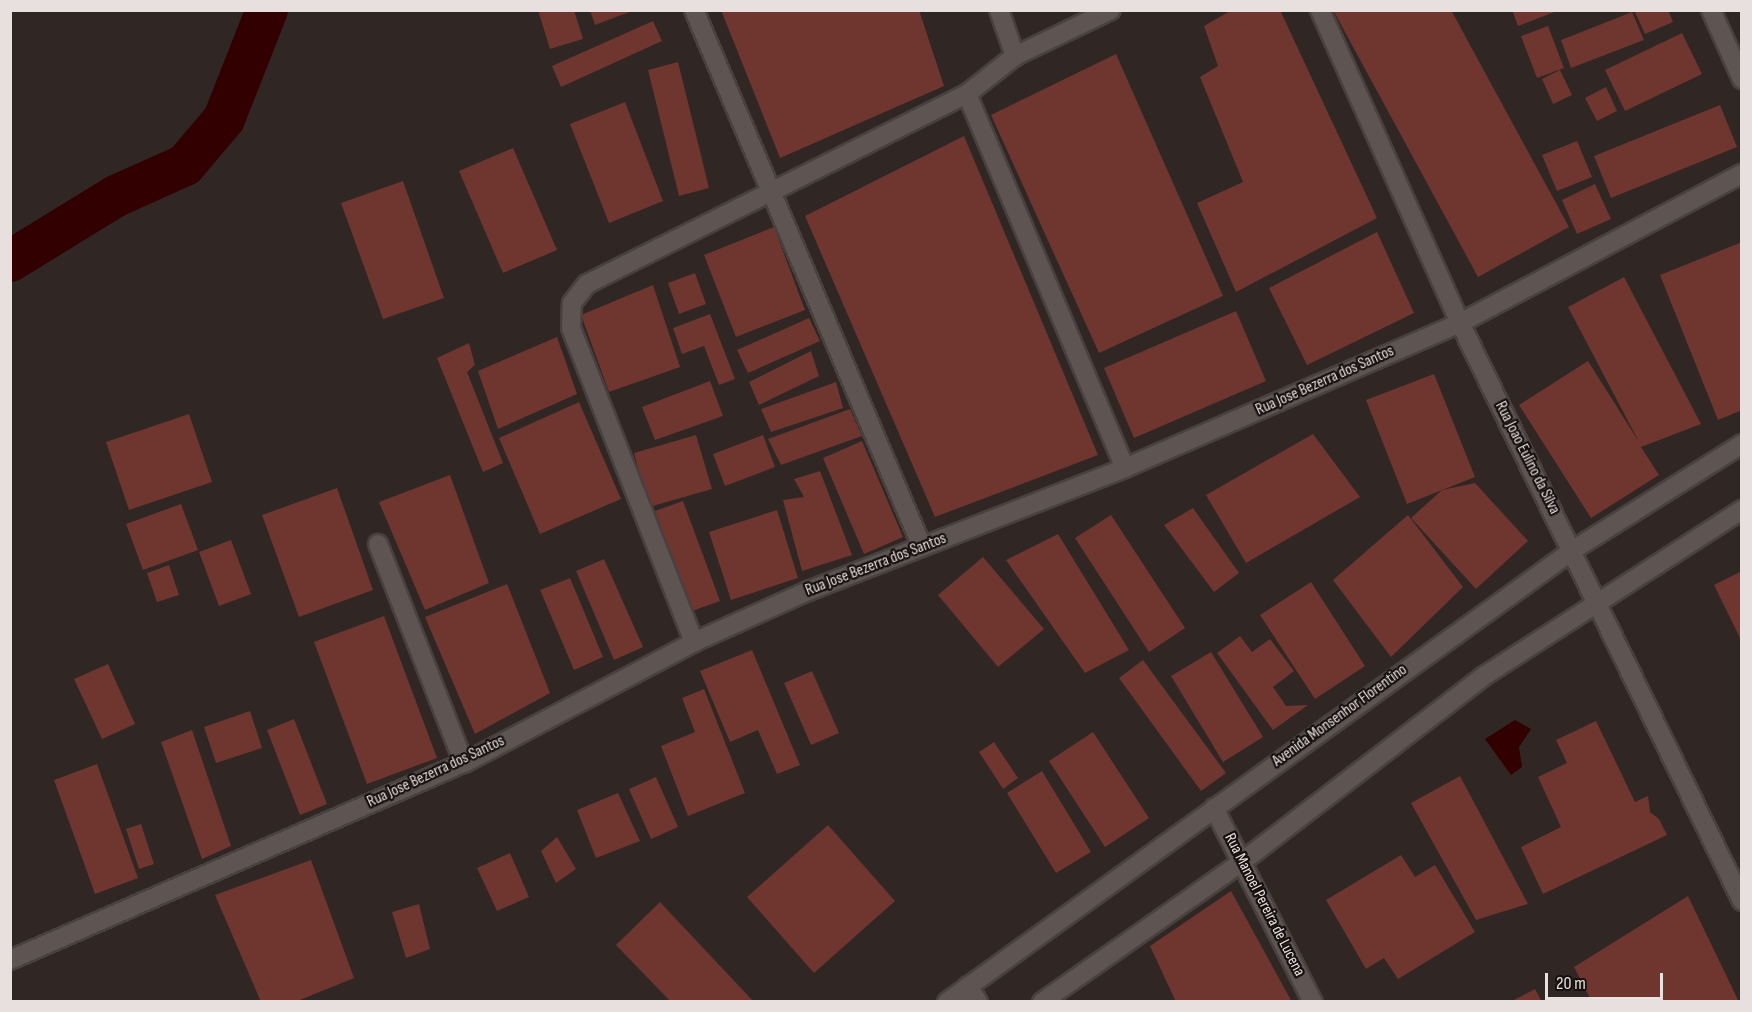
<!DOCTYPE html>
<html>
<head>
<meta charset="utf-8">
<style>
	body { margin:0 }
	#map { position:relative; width:1752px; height:1012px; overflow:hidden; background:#302624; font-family:"Sofia Sans Condensed",sans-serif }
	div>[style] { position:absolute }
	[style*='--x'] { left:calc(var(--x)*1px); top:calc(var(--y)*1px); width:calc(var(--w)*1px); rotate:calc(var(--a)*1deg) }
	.water>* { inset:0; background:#320000 }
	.canal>* { height:42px; margin:-21px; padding:0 21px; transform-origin:21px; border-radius:21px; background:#320000 }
	.building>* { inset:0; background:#6e362e }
	.roads { filter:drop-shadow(2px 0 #494140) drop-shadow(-2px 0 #494140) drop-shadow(0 2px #494140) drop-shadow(0 -2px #494140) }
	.street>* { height:18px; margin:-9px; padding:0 9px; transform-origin:9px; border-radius:9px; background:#5e5452 }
	.secondary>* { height:18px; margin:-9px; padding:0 9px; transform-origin:9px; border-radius:9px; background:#5e5452 }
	span { translate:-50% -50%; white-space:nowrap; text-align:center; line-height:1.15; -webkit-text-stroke:4.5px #15100f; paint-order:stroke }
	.street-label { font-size:16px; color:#e7e0df }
	.frame { position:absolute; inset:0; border:12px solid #e7e0df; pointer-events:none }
	.scale { position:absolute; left:1545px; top:973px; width:118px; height:27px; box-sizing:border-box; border:3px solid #e7e0df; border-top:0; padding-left:8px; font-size:18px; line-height:21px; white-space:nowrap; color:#e7e0df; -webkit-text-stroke:4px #15100f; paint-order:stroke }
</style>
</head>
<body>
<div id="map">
	<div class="water">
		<div style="clip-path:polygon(1515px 720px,1531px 729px,1519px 747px,1522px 767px,1511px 775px,1485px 739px)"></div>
	</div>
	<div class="canal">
		<div style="--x:10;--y:261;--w:124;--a:-31.5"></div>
		<div style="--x:116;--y:196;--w:76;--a:-24.2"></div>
		<div style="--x:185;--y:165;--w:60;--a:-49.7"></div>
		<div style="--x:224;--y:119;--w:117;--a:-68.5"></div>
	</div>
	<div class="building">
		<div style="clip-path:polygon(538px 10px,574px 10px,583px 39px,550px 49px)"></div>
		<div style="clip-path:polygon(590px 10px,632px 10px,632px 11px,595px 25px)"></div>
		<div style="clip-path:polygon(721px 10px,919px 10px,944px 86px,780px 158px)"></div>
		<div style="clip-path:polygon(1232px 10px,1280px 10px,1377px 218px,1236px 292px,1197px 203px,1243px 182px,1200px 77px,1218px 66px,1204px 26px)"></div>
		<div style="clip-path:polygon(1333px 10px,1451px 10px,1569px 227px,1478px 277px)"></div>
		<div style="clip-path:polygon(1512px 10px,1557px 10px,1557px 11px,1518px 26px)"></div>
		<div style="clip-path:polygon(1634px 10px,1668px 10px,1673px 22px,1645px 34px)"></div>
		<div style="clip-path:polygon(1632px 12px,1644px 40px,1571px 68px,1561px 40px)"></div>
		<div style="clip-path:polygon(653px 21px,662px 41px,561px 87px,552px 66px)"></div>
		<div style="clip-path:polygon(1548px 26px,1564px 68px,1537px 78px,1521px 36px)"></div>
		<div style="clip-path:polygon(1682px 33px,1702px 74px,1625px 111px,1605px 70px)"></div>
		<div style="clip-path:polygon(1116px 54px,1223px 296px,1099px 353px,991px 115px)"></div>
		<div style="clip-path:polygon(678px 62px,709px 188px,679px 196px,648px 70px)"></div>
		<div style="clip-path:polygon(1560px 70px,1572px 95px,1553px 104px,1542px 79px)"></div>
		<div style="clip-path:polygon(1606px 87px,1617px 111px,1597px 121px,1585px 98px)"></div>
		<div style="clip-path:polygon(625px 102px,663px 201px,609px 223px,570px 124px)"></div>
		<div style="clip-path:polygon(1720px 105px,1737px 147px,1611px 198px,1594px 156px)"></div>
		<div style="clip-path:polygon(964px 136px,1098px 455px,935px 517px,805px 216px)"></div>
		<div style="clip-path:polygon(1577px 141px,1592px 177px,1557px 191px,1542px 155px)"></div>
		<div style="clip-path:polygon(513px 148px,557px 250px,503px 273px,459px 171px)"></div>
		<div style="clip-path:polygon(403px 181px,444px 298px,383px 319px,341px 203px)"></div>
		<div style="clip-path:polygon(1595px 184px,1611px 219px,1577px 234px,1562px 200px)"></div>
		<div style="clip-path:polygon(774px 227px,805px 310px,736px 337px,704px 255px)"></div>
		<div style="clip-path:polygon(1377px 232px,1414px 313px,1307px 365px,1269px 288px)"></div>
		<div style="clip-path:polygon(1742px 242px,1742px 410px,1718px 420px,1660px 275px)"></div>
		<div style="clip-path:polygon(695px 273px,706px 304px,679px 314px,668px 283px)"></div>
		<div style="clip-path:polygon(1624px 277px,1701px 424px,1641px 447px,1659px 475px,1591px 518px,1519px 405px,1588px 361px,1639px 442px,1568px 307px)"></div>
		<div style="clip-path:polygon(653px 285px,680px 367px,609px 392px,581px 315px)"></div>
		<div style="clip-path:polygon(1236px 311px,1266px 381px,1134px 438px,1104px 368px)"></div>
		<div style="clip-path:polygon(710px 314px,735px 379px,719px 385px,704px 346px,682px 354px,673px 328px)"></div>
		<div style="clip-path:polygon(809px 318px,820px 341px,748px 373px,737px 350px)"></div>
		<div style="clip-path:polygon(557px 337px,577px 394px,498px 429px,478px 371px)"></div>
		<div style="clip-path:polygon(469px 343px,475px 365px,467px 372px,503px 463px,483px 472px,437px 358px)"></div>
		<div style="clip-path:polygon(811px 351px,819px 376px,759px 405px,749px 382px)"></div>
		<div style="clip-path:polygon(1434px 374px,1475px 477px,1407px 504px,1366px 400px)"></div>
		<div style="clip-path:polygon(710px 381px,723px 416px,655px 440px,642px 407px)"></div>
		<div style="clip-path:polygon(836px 382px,843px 408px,771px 432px,761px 409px)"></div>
		<div style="clip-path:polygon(579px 402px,621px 499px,540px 534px,499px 438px)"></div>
		<div style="clip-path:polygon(850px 409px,862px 436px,781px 465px,768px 439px)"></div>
		<div style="clip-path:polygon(189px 414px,212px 482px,129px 510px,106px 442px)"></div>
		<div style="clip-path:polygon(1313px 434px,1360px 497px,1246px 563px,1206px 495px)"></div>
		<div style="clip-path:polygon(696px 435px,712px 489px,649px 507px,634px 453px)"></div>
		<div style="clip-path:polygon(763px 435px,775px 467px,725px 486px,713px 454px)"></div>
		<div style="clip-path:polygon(862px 441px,903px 537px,864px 554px,823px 458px)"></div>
		<div style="clip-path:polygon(820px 471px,852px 555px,802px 571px,783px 500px,804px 497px,794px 479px)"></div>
		<div style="clip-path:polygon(450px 475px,489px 583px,425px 610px,379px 502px)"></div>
		<div style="clip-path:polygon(1475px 483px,1528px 541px,1476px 589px,1411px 518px,1442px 490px)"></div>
		<div style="clip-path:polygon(337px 488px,373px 590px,299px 617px,262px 515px)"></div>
		<div style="clip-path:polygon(683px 501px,720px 601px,692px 611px,655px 511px)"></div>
		<div style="clip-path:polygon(181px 504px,198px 550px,143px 570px,126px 524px)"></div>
		<div style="clip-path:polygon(1193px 508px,1239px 573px,1214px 592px,1164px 525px)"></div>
		<div style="clip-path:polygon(777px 510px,798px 578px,731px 600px,709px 532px)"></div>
		<div style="clip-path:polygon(1111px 515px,1185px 628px,1149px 652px,1075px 538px)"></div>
		<div style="clip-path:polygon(1408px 515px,1463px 587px,1391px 657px,1333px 580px)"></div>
		<div style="clip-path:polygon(1058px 534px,1129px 650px,1085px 673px,1006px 560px)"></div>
		<div style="clip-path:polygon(231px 540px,251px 594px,219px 606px,199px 552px)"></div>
		<div style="clip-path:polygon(983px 557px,1044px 629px,998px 667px,938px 595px)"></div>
		<div style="clip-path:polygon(604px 559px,643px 647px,614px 660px,576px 571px)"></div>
		<div style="clip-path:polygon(169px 565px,179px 595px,157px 602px,147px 573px)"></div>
		<div style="clip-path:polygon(1742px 571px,1742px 642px,1714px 585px)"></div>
		<div style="clip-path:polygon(570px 578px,603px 657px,574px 670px,540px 590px)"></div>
		<div style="clip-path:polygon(1311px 582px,1365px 666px,1315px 699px,1260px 615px)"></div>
		<div style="clip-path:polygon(507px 584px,550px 693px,475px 734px,425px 617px)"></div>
		<div style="clip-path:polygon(384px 616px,437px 758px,367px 784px,314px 642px)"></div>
		<div style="clip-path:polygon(1240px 636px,1252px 652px,1270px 639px,1294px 671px,1273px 687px,1286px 706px,1308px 705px,1273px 730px,1217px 653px)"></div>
		<div style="clip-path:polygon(752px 650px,800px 765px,777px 774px,758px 730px,730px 742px,700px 671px)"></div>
		<div style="clip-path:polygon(1211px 652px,1263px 737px,1223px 762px,1171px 676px)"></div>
		<div style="clip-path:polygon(1143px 660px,1226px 773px,1201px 791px,1119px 678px)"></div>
		<div style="clip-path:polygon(108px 664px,135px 724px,102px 739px,74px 679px)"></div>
		<div style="clip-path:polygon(812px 671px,839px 733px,811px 745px,784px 683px)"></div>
		<div style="clip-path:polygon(704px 689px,745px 793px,688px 816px,661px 746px,695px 732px,682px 698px)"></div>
		<div style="clip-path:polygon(250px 711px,262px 748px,216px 763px,204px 727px)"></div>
		<div style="clip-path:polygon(294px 719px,327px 804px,300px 815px,267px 730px)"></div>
		<div style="clip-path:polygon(1596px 721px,1635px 802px,1648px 796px,1650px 812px,1659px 819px,1667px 835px,1543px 894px,1521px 847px,1561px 827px,1538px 777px,1567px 763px,1556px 740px)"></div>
		<div style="clip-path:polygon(192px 730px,231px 846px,202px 859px,161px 742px)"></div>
		<div style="clip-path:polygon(1093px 732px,1149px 818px,1105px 847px,1049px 761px)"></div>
		<div style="clip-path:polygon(994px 742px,1018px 778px,1003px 789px,979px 752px)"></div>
		<div style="clip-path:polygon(97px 764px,138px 878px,95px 894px,54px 780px)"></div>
		<div style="clip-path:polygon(1042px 771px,1091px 852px,1056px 873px,1007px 793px)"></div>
		<div style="clip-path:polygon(1460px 776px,1528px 904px,1476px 920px,1411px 803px)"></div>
		<div style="clip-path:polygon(656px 777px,678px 827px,651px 839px,629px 789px)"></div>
		<div style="clip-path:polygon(618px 793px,640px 841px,596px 858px,577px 810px)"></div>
		<div style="clip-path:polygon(141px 824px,154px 864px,139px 869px,126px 829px)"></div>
		<div style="clip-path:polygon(828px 825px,895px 901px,814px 973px,747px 897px)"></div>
		<div style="clip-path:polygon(557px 837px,576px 869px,556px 883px,541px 851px)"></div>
		<div style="clip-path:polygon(510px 853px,529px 897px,497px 911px,477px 868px)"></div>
		<div style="clip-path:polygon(1401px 855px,1415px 877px,1435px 865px,1475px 932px,1398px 979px,1384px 958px,1366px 969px,1326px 900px)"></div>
		<div style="clip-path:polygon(311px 860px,354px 978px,295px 1002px,261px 1002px,215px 895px)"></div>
		<div style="clip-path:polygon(1231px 891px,1292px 1002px,1176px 1002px,1150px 946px)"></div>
		<div style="clip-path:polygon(1688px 896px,1739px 1002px,1592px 1002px,1574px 967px)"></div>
		<div style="clip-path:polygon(660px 902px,754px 1002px,671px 1002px,616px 945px)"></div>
		<div style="clip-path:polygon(419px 904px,430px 949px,406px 958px,392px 912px)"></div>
		<div style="clip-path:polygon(1535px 989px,1542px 1002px,1510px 1002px)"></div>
	</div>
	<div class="roads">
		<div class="street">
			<div style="--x:694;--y:10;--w:583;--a:66.99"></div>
			<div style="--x:999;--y:10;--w:49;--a:70.8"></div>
			<div style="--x:1320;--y:10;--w:343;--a:65.9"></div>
			<div style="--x:1460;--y:323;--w:643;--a:63.99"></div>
			<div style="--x:1711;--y:10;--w:76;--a:65.8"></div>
			<div style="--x:967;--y:94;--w:406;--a:67.1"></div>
			<div style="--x:378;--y:544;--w:235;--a:68.6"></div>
			<div style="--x:694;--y:642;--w:337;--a:-111.4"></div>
			<div style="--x:571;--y:328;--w:25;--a:-88"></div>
			<div style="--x:572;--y:303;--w:24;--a:-52"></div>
			<div style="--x:587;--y:284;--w:425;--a:-26.6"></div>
			<div style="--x:967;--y:94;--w:61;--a:-38.4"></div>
			<div style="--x:1015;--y:56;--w:106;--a:-25.6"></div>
			<div style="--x:1214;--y:808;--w:218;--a:63"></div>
			<div style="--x:10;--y:960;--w:495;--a:-23.5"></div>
			<div style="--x:464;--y:763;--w:260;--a:-27.7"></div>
			<div style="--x:694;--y:642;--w:125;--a:-24.1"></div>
			<div style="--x:808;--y:591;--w:340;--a:-21.2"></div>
			<div style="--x:1125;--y:468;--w:365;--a:-23.4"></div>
			<div style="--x:1460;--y:323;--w:319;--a:-27.9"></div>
			<div style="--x:968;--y:986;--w:19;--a:58"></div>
		</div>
		<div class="secondary">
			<div style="--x:947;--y:1002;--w:772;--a:-35.83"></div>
			<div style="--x:1573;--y:550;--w:199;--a:-32.1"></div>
			<div style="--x:1042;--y:1002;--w:246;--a:-35"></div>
			<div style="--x:1243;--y:861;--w:304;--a:-37.5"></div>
			<div style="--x:1484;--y:676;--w:307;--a:-32.8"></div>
		</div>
	</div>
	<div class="street-label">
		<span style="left:1325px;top:381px;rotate:-24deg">Rua Jose Bezerra dos Santos</span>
		<span style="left:1527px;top:458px;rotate:63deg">Rua Joao Eulino da Silva</span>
		<span style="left:876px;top:565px;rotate:-21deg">Rua Jose Bezerra dos Santos</span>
		<span style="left:1340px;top:716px;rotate:-36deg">Avenida Monsenhor Florentino</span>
		<span style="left:436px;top:772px;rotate:-25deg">Rua Jose Bezerra dos Santos</span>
		<span style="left:1264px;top:905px;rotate:63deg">Rua Manoel Pereira de Lucena</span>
	</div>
	<div class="frame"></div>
	<div class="scale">20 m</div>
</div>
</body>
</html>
